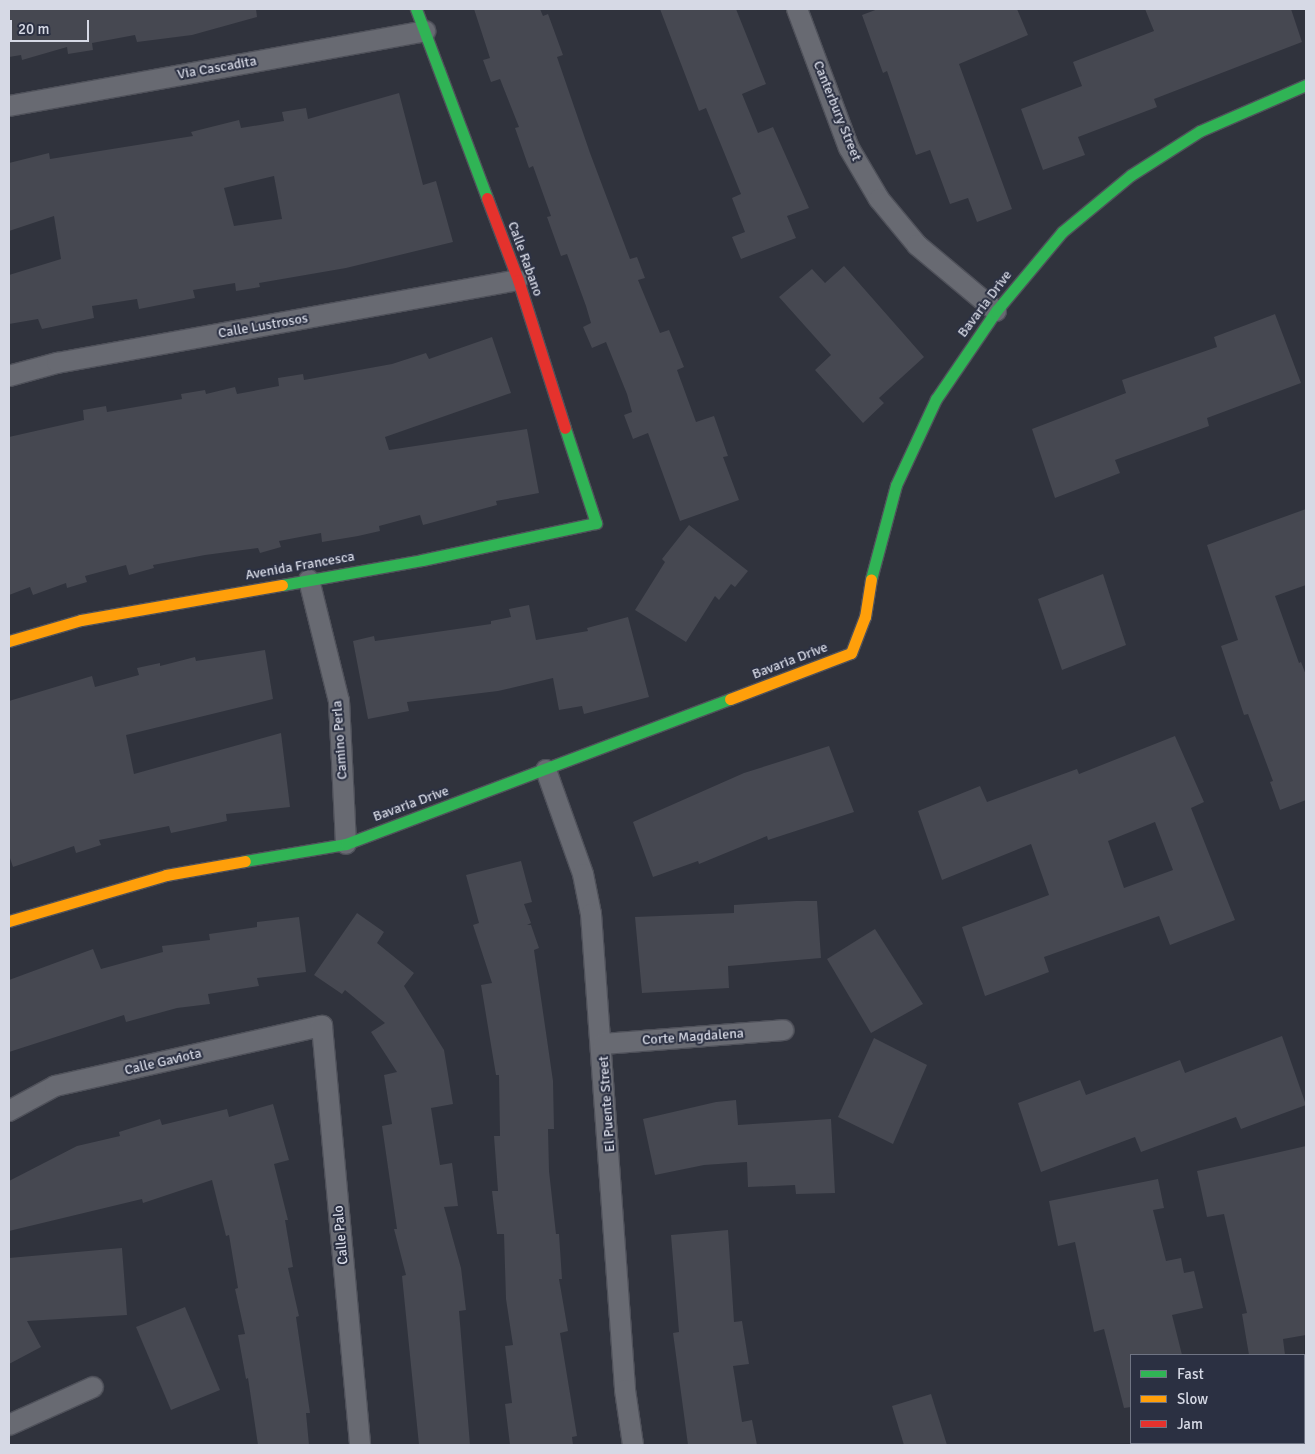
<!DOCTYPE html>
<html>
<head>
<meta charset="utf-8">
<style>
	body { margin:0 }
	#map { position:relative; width:1315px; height:1454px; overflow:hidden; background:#30333d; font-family:Signika,sans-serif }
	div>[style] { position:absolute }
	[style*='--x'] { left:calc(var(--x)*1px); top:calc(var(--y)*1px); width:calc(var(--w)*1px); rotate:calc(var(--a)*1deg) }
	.building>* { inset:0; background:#464851 }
	.roads { filter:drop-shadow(1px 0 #4f515a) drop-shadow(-1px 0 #4f515a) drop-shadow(0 1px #4f515a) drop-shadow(0 -1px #4f515a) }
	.street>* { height:20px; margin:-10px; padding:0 10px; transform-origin:10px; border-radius:10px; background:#686a72 }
	.fast>* { height:11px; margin:-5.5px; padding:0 5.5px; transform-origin:5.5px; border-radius:5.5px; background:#30b455 }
	.slow>* { height:11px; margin:-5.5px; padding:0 5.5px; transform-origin:5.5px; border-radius:5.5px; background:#ff9f0a }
	.jam>* { height:11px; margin:-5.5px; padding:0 5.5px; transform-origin:5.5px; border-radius:5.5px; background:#e5322d }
	span { translate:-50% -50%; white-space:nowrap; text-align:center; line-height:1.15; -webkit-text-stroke:4px #2b3042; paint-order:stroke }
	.street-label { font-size:14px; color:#d6d9e5 }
	.frame { position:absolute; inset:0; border:10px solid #d6d9e5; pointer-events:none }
	.legend { position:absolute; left:1130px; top:1354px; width:175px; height:90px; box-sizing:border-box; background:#2b3042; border:1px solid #6f7483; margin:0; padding:6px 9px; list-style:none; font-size:15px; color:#d6d9e5 }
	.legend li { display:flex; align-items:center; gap:10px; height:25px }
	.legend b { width:25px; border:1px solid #6f7483 }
	.scale { position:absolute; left:10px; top:20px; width:79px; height:22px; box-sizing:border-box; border:2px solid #d6d9e5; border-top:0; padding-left:6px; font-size:15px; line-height:18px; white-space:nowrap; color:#d6d9e5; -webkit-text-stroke:4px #2b3042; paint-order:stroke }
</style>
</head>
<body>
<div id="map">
	<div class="building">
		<div style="clip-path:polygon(9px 9px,256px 9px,257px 17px,192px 35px,137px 42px,135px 35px,92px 43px,93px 50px,68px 54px,67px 47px,22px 60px,21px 55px,9px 57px)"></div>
		<div style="clip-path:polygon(474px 9px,540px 9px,543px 16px,548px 14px,563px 55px,557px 57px,590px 153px,630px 259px,637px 257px,645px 278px,638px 280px,660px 333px,669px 330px,684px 367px,677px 370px,696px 422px,714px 416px,728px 456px,723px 457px,739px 500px,680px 521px,648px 433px,633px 439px,624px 415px,632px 412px,627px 394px,606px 342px,592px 348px,583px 327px,591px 323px,586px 306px,567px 254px,561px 256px,547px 217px,551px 216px,533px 166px,529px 168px,515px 128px,519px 127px,500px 79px,491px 82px,483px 60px,490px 58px)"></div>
		<div style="clip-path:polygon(660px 9px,736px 9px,766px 84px,742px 94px,758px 133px,773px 127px,809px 208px,787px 216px,796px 238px,741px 259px,732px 237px,745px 232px,732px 198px,741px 194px,706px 108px,699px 111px)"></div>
		<div style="clip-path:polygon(878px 9px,1017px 9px,1028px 35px,959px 64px,1012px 209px,977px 222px,968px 198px,950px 204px,930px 150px,916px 155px,887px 71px,883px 73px,862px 15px)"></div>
		<div style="clip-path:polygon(1145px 9px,1291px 9px,1302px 42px,1154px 99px,1157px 107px,1078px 137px,1085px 155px,1043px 170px,1021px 109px,1082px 86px,1073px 62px,1154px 31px)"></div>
		<div style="clip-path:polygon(evenodd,399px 93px,423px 185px,436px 181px,453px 242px,346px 268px,259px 283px,260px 287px,236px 291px,235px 283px,193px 290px,195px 298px,139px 309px,137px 299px,92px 306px,94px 318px,42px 329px,38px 319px,9px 324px,9px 275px,61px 259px,54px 216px,9px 231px,9px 163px,49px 153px,50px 159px,193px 136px,191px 132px,239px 120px,241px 128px,284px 121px,282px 112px,306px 108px,308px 119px,399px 93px,274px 176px,282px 219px,234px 226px,224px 188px,274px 176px)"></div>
		<div style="clip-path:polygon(844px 266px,924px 357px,879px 398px,884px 403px,863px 423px,815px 370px,831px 355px,779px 297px,812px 269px,825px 283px)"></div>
		<div style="clip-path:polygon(1275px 314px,1301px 383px,1207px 418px,1209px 426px,1115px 460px,1120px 473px,1055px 498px,1032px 429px,1126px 393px,1122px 380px,1217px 347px,1214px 337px)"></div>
		<div style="clip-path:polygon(492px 337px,511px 393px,385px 437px,389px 450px,527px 429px,539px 493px,496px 501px,497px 505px,423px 525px,420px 515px,379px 526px,380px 531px,358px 536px,322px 542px,321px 533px,279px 541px,281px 547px,260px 553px,258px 548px,205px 555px,153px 565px,154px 568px,129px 575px,126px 565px,85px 576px,87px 582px,67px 588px,66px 583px,33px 595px,30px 587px,9px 595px,9px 437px,84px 420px,83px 410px,106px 406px,107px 412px,182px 399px,181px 394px,205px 390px,206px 394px,235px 387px,237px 394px,279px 386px,278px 378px,303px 374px,304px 380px,392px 364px,426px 353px,429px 359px)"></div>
		<div style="clip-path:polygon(1306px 509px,1306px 585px,1275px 596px,1299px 663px,1301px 662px,1306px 675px,1306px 800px,1280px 810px,1270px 782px,1273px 781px,1248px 714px,1244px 715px,1221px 646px,1238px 640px,1207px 545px)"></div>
		<div style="clip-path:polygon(689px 525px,748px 571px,735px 587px,731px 584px,719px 600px,715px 596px,686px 642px,635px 610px,665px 562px,662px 559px)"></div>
		<div style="clip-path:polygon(1103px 574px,1126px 645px,1062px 670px,1038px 599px)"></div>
		<div style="clip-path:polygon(529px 605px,536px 640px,588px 631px,587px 628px,628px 617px,649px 697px,584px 714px,582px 706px,559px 710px,553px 678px,498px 691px,407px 702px,409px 711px,368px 719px,353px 641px,374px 636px,375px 641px,491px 624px,491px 621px,511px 617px,509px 609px)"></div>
		<div style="clip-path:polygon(265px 650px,273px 699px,126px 735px,134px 774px,281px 733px,290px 807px,226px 814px,227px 821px,171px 833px,169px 826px,99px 840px,101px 845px,76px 853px,74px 846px,13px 867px,9px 855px,9px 701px,92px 676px,95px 687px,139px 675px,137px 668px,160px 663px,160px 666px,195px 657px,196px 661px)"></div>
		<div style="clip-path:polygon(evenodd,1175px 736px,1204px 802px,1191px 808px,1235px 920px,1170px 945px,1159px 916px,1044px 957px,1049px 972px,985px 996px,962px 927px,1049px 895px,1031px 844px,942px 880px,918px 811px,980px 786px,987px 802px,1077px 769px,1079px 774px,1175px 736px,1155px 822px,1173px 870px,1124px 888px,1108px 841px,1155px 822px)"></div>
		<div style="clip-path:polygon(829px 746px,854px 812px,768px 840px,767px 836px,699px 864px,698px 861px,653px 877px,633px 822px,744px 773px)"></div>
		<div style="clip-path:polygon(521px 861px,532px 902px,524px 904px,531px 923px,527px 925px,531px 925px,539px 948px,534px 950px,553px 1081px,554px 1129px,548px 1129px,549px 1171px,556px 1234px,559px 1234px,562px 1279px,559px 1279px,568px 1331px,560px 1333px,577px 1436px,572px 1437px,573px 1445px,510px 1445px,505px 1404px,512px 1403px,505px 1346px,513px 1345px,506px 1299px,504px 1234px,497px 1234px,492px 1191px,498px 1191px,494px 1136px,500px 1136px,499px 1075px,496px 1075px,481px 985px,492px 983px,473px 925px,479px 923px,466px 875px)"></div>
		<div style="clip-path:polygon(796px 901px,817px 901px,821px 958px,728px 966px,729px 988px,642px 993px,635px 917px,734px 913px,734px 905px)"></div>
		<div style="clip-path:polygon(357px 913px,384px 932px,377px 943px,414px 973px,404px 986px,444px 1050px,453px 1104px,431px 1108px,440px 1165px,452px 1163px,458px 1206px,444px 1207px,461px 1268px,466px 1310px,459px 1311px,470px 1445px,419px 1445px,402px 1276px,406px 1275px,394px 1229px,397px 1229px,382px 1126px,392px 1124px,384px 1075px,397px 1072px,371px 1032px,385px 1023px,345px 990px,342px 994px,314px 975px)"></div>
		<div style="clip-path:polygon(299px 917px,306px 972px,257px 978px,259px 986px,208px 994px,210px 1004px,177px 1008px,126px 1022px,124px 1015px,9px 1052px,9px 980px,93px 949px,101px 969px,163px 952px,162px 946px,210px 940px,209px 934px,257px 927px,257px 922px)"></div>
		<div style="clip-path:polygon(875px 929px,923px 1004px,871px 1033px,827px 959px)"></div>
		<div style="clip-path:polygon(1282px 1036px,1306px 1105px,1241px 1129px,1236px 1117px,1141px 1152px,1135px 1137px,1041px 1172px,1018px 1103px,1080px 1080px,1086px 1095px,1180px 1060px,1185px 1073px)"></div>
		<div style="clip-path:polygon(874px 1038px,927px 1065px,893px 1144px,838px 1117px)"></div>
		<div style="clip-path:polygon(736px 1100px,738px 1125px,831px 1119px,835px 1193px,796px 1194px,795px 1185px,748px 1187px,747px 1162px,704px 1165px,655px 1175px,643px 1119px,716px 1102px)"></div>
		<div style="clip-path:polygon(273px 1104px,289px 1160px,274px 1164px,288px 1220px,285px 1220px,293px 1267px,288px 1268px,299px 1316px,296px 1317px,310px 1413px,306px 1413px,309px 1445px,258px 1445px,248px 1378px,246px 1379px,238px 1335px,245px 1334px,235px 1289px,238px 1288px,229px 1235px,226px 1236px,212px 1180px,143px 1203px,142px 1199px,9px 1231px,9px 1181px,77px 1146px,120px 1136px,119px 1132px,160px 1119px,162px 1125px,227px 1109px,229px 1117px)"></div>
		<div style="clip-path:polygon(1306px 1146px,1306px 1335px,1283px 1339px,1285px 1355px,1249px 1355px,1242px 1314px,1247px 1313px,1224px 1214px,1207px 1217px,1197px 1171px)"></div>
		<div style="clip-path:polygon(1158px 1179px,1164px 1208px,1153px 1210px,1166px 1261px,1181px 1258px,1184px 1273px,1194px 1271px,1203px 1308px,1172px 1315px,1182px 1355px,1131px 1355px,1131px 1407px,1124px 1408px,1104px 1329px,1094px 1332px,1075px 1242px,1058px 1246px,1049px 1201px)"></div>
		<div style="clip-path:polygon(728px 1230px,734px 1322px,742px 1321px,749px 1364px,733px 1366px,742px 1422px,752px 1420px,757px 1445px,688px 1445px,673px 1333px,679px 1332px,671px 1235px)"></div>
		<div style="clip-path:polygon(122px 1248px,127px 1315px,27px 1321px,41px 1347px,9px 1364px,9px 1258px)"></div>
		<div style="clip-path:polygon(185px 1307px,220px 1390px,171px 1410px,136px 1327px)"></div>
		<div style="clip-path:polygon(931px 1394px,947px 1445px,904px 1445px,892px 1406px)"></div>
	</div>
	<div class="roads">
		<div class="street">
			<div style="--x:797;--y:9;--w:148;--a:69.5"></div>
			<div style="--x:849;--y:148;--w:59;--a:59.5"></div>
			<div style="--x:879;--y:199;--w:60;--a:50.4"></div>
			<div style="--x:917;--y:245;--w:103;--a:39.9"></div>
			<div style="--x:9;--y:106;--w:423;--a:-10.2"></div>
			<div style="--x:9;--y:376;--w:50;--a:-15.2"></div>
			<div style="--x:57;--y:363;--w:468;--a:-10.2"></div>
			<div style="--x:309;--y:580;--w:125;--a:76.1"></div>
			<div style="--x:339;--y:701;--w:143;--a:87.2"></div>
			<div style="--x:546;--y:770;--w:110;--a:70.4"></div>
			<div style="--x:583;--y:874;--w:41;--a:78.7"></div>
			<div style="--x:591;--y:914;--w:477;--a:85.9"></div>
			<div style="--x:625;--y:1390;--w:56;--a:81.7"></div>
			<div style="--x:603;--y:1044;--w:181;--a:-4.4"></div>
			<div style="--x:9;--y:1111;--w:52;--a:-28.5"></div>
			<div style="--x:55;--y:1086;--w:274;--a:-12.7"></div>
			<div style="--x:322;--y:1026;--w:421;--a:84.8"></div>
			<div style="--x:9;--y:1425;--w:92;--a:-24.3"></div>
		</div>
		<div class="fast">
			<div style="--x:416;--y:9;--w:202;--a:69.4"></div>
			<div style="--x:871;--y:579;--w:97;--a:-75.1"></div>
			<div style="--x:896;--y:485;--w:95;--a:-65.1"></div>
			<div style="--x:936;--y:399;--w:107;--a:-55.7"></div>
			<div style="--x:996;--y:311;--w:103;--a:-50.1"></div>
			<div style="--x:1062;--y:232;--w:89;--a:-39.6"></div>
			<div style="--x:1131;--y:175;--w:82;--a:-32.5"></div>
			<div style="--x:1200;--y:131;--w:116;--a:-23.5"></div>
			<div style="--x:282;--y:585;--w:142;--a:-10.1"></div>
			<div style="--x:422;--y:560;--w:178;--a:-12"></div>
			<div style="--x:596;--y:523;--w:100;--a:-108.1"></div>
			<div style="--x:245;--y:861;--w:102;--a:-9.6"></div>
			<div style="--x:346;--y:844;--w:410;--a:-20.7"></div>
		</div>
		<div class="slow">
			<div style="--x:9;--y:641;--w:75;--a:-16.3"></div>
			<div style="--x:81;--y:620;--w:204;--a:-9.9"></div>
			<div style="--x:730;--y:699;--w:129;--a:-20.8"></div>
			<div style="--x:851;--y:653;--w:39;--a:-69"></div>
			<div style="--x:865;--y:617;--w:38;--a:-81"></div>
			<div style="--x:9;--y:921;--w:164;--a:-16.3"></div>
			<div style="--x:166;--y:875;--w:80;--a:-10"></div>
		</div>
		<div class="jam">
			<div style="--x:487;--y:198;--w:88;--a:69.3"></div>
			<div style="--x:518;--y:280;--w:155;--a:72.4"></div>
		</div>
	</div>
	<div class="street-label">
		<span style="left:217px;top:68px;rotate:-10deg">Via Cascadita</span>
		<span style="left:837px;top:111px;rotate:68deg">Canterbury Street</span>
		<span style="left:525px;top:259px;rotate:70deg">Calle Rabano</span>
		<span style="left:985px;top:304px;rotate:-53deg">Bavaria Drive</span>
		<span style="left:263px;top:326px;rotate:-10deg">Calle Lustrosos</span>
		<span style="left:300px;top:566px;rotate:-10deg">Avenida Francesca</span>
		<span style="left:790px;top:661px;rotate:-21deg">Bavaria Drive</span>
		<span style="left:340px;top:740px;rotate:-94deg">Camino Perla</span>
		<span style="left:411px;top:804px;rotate:-20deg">Bavaria Drive</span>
		<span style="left:693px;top:1037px;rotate:-4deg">Corte Magdalena</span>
		<span style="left:163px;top:1062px;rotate:-13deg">Calle Gaviota</span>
		<span style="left:607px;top:1104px;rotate:-94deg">El Puente Street</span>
		<span style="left:341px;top:1235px;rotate:-95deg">Calle Palo</span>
	</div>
	<div class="frame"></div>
	<ul class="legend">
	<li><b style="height:6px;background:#30b455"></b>Fast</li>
	<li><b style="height:6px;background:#ff9f0a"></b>Slow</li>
	<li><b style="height:6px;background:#e5322d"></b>Jam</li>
	</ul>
	<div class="scale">20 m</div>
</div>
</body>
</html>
